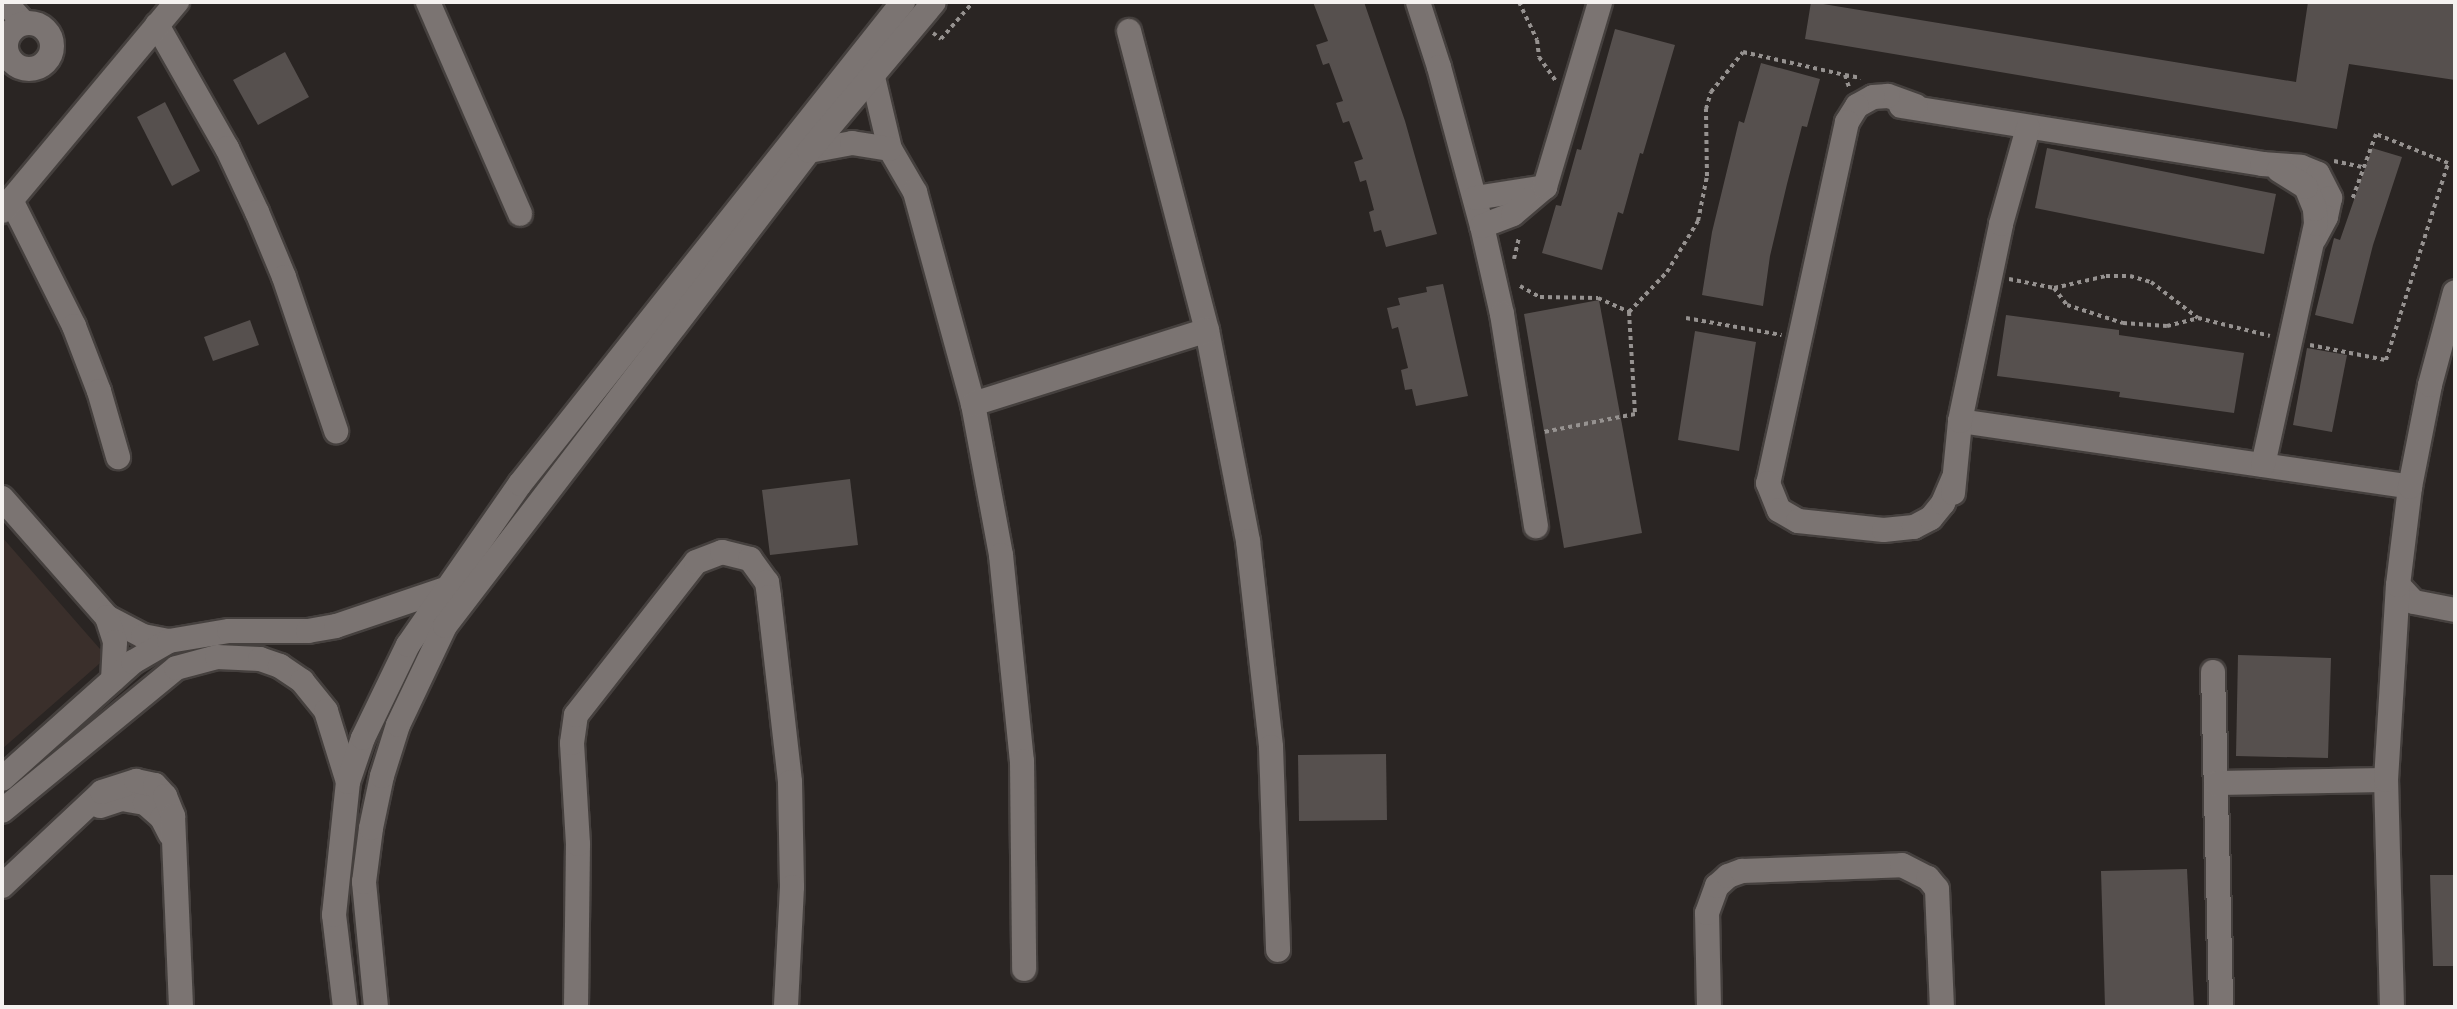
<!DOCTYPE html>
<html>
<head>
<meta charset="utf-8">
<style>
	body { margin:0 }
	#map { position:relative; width:2457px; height:1009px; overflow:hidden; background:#2a2523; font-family:"Nunito Sans",sans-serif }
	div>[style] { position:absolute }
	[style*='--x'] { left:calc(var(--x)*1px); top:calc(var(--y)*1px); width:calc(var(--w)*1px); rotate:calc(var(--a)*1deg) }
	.built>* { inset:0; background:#3a2f2b }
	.building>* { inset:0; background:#56504e }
	.path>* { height:4px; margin-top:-2px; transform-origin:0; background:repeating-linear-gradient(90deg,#969290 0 4px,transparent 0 8px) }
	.roads { filter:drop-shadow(2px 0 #45403e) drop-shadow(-2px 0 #45403e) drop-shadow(0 2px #45403e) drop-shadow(0 -2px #45403e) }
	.street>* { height:24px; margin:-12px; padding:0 12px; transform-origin:12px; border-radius:12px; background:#7b7472 }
	.street>.ring { margin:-12px; padding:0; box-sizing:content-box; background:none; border:24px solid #7b7472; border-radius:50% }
	span { translate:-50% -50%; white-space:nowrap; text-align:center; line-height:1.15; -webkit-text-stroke:6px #211b1a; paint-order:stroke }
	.frame { position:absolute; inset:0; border:4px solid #f5f2f0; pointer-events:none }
</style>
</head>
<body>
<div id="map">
	<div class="built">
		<div style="clip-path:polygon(2px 537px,107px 657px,2px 749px)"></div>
	</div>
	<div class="building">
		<div style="clip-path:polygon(1313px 2px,1364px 2px,1405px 121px,1437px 234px,1386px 247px,1381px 230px,1374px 232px,1369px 212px,1374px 210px,1366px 180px,1360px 182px,1354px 162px,1363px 159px,1349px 121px,1343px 123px,1336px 103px,1343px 101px,1329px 63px,1323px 65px,1316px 45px,1328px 41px)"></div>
		<div style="clip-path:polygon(1811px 2px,2296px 82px,2308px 2px,2455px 2px,2455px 80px,2349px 64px,2337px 129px,1805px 39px)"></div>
		<div style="clip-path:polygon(1615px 29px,1675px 45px,1643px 154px,1640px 153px,1623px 214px,1618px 212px,1602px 270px,1542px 253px,1556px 205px,1561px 206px,1577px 149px,1581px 150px)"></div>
		<div style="clip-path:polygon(285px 52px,309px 97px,258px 125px,233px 80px)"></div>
		<div style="clip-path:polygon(1761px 63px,1820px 79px,1807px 127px,1802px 126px,1787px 184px,1770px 256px,1763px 306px,1702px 295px,1712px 232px,1739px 121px,1744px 123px)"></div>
		<div style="clip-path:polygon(165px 102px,200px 171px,172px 186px,137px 117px)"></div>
		<div style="clip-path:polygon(2047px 148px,2276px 194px,2264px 254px,2035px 208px)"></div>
		<div style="clip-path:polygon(2372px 148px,2402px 157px,2373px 245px,2353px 324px,2315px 315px,2334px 238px,2340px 240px)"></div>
		<div style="clip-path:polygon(1443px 284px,1468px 396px,1416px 406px,1412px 389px,1405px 390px,1401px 370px,1408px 368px,1398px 327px,1392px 329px,1387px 308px,1400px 305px,1398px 298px,1427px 292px,1426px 287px)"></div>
		<div style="clip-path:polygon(1599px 300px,1642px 533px,1564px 548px,1524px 314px)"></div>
		<div style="clip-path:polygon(2006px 315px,2119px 330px,2119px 335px,2244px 353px,2234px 413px,2119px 397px,2120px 392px,1997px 376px)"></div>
		<div style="clip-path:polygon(250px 320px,259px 345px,213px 361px,204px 337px)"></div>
		<div style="clip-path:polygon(1695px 331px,1756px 342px,1739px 451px,1678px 440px)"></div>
		<div style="clip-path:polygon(2307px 348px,2347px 355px,2332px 432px,2293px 425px)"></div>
		<div style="clip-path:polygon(850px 479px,858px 545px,770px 555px,762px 490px)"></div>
		<div style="clip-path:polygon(2238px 655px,2331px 658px,2328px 758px,2236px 756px)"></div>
		<div style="clip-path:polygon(1386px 754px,1387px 820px,1299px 821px,1298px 755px)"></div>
		<div style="clip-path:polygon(2187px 869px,2194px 1007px,2105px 1007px,2101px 871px)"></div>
		<div style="clip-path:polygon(2430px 875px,2455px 875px,2455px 966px,2433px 966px)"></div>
	</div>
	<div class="path">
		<div style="--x:1519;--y:2;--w:42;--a:64.7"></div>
		<div style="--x:1537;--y:40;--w:17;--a:83"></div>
		<div style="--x:1539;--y:57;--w:29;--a:55"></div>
		<div style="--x:933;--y:33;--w:10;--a:37"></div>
		<div style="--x:941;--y:39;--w:49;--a:-49.1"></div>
		<div style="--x:1845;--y:75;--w:16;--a:11"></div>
		<div style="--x:2334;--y:161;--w:30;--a:12"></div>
		<div style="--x:1514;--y:259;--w:23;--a:-77"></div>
		<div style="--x:2009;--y:279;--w:46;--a:11.3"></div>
		<div style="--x:2054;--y:288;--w:53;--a:-13"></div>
		<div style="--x:2106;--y:276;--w:24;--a:0"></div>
		<div style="--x:2130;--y:276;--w:22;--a:16"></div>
		<div style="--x:2151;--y:282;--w:59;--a:37.5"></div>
		<div style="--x:2198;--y:318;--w:74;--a:14"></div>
		<div style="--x:1520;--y:286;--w:23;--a:29"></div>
		<div style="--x:1540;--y:297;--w:58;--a:1"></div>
		<div style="--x:1598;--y:298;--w:34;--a:24"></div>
		<div style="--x:1629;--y:312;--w:102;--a:86.6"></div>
		<div style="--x:1635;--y:414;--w:93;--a:168.8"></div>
		<div style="--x:2054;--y:288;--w:21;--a:53"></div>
		<div style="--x:2067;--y:305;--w:59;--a:17.8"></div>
		<div style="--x:2123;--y:323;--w:44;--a:3.9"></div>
		<div style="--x:2167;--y:326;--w:32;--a:-14"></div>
		<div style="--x:1629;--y:312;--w:55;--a:-46.5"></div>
		<div style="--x:1667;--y:272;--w:60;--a:-58.7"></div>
		<div style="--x:1698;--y:221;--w:46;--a:-78.7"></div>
		<div style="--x:1707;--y:176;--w:67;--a:-90.9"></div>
		<div style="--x:1706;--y:109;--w:18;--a:-74"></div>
		<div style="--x:1711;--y:92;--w:51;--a:-51.3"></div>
		<div style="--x:1743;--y:52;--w:105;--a:12.7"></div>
		<div style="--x:1845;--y:75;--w:13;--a:72"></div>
		<div style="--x:1686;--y:318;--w:97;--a:10.1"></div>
		<div style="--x:2310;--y:345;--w:77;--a:11.2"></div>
		<div style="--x:2386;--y:360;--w:207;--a:-72.5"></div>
		<div style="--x:2448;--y:163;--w:78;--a:-158.1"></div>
		<div style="--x:2376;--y:134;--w:70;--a:110"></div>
	</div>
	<div class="roads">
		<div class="street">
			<div style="--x:5;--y:2;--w:28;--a:48"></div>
			<div style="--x:428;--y:2;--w:231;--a:66.5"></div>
			<div style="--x:1418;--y:2;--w:68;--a:72.1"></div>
			<div style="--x:1439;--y:67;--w:165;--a:74.9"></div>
			<div style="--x:1482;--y:226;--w:90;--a:77.2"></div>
			<div style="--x:1502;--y:314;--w:215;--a:80.9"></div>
			<div class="ring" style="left:6px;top:23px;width:22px;height:22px"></div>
			<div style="--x:157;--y:25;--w:142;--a:60.4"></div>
			<div style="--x:227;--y:148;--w:71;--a:64.9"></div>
			<div style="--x:257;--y:212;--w:70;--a:67.4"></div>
			<div style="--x:284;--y:277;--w:163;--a:71.3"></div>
			<div style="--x:1129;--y:31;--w:309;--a:75.4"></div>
			<div style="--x:1207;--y:330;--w:215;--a:79"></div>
			<div style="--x:1248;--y:541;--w:207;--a:83.6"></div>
			<div style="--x:1271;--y:747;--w:203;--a:88"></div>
			<div style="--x:872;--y:73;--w:78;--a:76.7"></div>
			<div style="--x:890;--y:149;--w:50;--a:59.8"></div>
			<div style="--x:915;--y:192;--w:220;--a:74.7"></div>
			<div style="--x:973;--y:404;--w:154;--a:79.5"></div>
			<div style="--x:1001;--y:555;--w:207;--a:84.2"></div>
			<div style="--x:1022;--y:761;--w:208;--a:89.4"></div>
			<div style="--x:1901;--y:106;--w:366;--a:9.1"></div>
			<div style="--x:2262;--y:164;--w:39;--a:4"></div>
			<div style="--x:2301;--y:167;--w:18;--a:22"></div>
			<div style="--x:2318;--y:174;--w:27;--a:63"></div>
			<div style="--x:2330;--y:198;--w:19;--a:102"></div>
			<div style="--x:2326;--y:217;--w:24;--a:118"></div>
			<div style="--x:1916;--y:106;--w:30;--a:-160"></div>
			<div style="--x:1888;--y:96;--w:15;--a:176"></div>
			<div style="--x:1873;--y:97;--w:18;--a:151"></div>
			<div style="--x:1857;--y:106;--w:19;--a:122"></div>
			<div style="--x:1847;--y:122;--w:370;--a:102.3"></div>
			<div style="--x:1768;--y:483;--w:29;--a:68"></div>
			<div style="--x:1779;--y:510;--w:22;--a:30"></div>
			<div style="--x:1798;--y:521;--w:86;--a:6"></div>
			<div style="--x:1884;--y:530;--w:30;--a:-6"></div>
			<div style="--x:1914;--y:527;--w:19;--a:-28"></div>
			<div style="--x:1931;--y:518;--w:19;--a:-51"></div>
			<div style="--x:1943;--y:503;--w:26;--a:-67"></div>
			<div style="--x:809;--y:151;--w:44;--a:-10.5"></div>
			<div style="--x:852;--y:143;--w:38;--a:9"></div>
			<div style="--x:1475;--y:198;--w:71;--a:-8.9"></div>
			<div style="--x:11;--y:200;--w:141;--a:63.4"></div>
			<div style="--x:74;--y:326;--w:70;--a:69"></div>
			<div style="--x:99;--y:391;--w:69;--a:73.9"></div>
			<div style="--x:2;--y:211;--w:273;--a:-50.1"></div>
			<div style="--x:1482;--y:226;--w:33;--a:-21"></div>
			<div style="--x:1513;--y:214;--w:42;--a:-40.2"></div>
			<div style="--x:1545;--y:187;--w:193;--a:-73.4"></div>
			<div style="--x:973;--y:404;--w:245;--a:-17.5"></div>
			<div style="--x:1960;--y:421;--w:455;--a:8.3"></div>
			<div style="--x:2263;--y:465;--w:247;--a:-77.6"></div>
			<div style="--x:2316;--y:224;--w:15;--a:-94"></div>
			<div style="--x:2315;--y:209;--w:24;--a:-112"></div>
			<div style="--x:2306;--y:187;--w:32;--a:-148"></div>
			<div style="--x:1953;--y:493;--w:72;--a:-84.4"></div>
			<div style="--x:1960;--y:421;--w:201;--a:-78.2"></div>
			<div style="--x:2001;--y:224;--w:100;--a:-74.3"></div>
			<div style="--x:2;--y:498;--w:159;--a:48.6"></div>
			<div style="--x:107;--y:617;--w:41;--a:27.8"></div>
			<div style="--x:143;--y:636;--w:26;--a:11"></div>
			<div style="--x:2398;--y:585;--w:23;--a:47"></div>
			<div style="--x:2414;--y:602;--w:42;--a:11"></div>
			<div style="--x:107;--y:617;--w:26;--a:72"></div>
			<div style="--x:115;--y:642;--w:38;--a:93"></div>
			<div style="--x:2213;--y:672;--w:335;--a:88.6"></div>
			<div style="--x:2;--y:779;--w:176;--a:-41.8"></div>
			<div style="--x:133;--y:662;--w:42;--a:-30.3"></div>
			<div style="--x:169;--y:641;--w:61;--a:-9.5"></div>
			<div style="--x:229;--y:631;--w:79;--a:0"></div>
			<div style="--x:308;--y:631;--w:28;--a:-10"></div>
			<div style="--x:336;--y:626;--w:115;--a:-18.7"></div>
			<div style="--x:2216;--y:783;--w:170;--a:-1"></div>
			<div style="--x:100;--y:806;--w:23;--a:-18"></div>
			<div style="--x:122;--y:799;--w:23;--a:10"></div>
			<div style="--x:145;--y:803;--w:23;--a:41"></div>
			<div style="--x:162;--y:818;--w:18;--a:63"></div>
			<div style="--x:2;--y:811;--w:225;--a:-39.4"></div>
			<div style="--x:176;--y:668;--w:42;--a:-15"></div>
			<div style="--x:217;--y:657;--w:43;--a:2.7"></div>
			<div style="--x:260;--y:659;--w:21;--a:19"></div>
			<div style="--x:280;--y:666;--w:27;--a:34"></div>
			<div style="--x:302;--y:681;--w:38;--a:51"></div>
			<div style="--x:326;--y:711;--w:74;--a:72.8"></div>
			<div style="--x:2;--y:886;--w:137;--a:-43.2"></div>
			<div style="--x:102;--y:792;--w:36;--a:-18"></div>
			<div style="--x:136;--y:781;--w:19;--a:12"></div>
			<div style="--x:155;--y:785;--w:15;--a:48"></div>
			<div style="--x:165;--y:796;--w:22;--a:68"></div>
			<div style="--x:173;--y:816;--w:191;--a:87.6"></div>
			<div style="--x:345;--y:1007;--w:93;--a:-96.8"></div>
			<div style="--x:334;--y:915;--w:134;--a:-84"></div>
			<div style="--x:348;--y:782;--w:46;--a:-71.2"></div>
			<div style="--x:363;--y:738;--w:103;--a:-64.2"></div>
			<div style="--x:408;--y:645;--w:196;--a:-55.2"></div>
			<div style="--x:520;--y:484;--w:616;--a:-51.53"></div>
			<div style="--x:376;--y:1007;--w:126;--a:-95.5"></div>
			<div style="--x:364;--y:882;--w:54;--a:-82.6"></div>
			<div style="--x:371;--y:828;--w:53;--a:-78.1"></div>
			<div style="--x:382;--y:776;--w:53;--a:-72.6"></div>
			<div style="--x:398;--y:725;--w:110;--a:-64.6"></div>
			<div style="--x:445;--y:626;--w:598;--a:-52.54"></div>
			<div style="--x:809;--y:151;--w:194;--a:-50"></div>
			<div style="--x:576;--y:1007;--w:163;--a:-89.3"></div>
			<div style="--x:578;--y:844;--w:101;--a:-93.4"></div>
			<div style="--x:572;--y:743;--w:28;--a:-82"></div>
			<div style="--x:576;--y:715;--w:194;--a:-51.9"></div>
			<div style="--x:696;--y:562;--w:28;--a:-21"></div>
			<div style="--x:722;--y:552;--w:29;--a:14"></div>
			<div style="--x:750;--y:559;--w:29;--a:54"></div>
			<div style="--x:767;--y:582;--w:15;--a:82"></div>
			<div style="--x:769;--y:597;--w:186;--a:83.5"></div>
			<div style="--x:790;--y:782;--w:105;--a:88.9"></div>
			<div style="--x:792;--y:887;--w:120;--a:92.9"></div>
			<div style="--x:1709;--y:1007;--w:94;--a:-91.2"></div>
			<div style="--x:1707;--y:913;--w:29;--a:-70"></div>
			<div style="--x:1717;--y:886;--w:15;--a:-42"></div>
			<div style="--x:1728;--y:876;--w:15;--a:-20"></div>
			<div style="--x:1742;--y:871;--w:160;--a:-2.1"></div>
			<div style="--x:1902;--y:865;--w:29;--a:27"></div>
			<div style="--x:1928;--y:878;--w:14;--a:51"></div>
			<div style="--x:1937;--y:889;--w:118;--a:87.6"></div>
			<div style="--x:2392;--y:1007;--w:227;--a:-91.5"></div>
			<div style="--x:2386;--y:780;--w:195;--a:-86.5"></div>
			<div style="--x:2398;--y:585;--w:99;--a:-83"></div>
			<div style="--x:2410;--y:487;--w:104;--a:-78.9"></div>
			<div style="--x:2430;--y:385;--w:96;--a:-75"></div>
		</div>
	</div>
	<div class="frame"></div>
</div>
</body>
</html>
